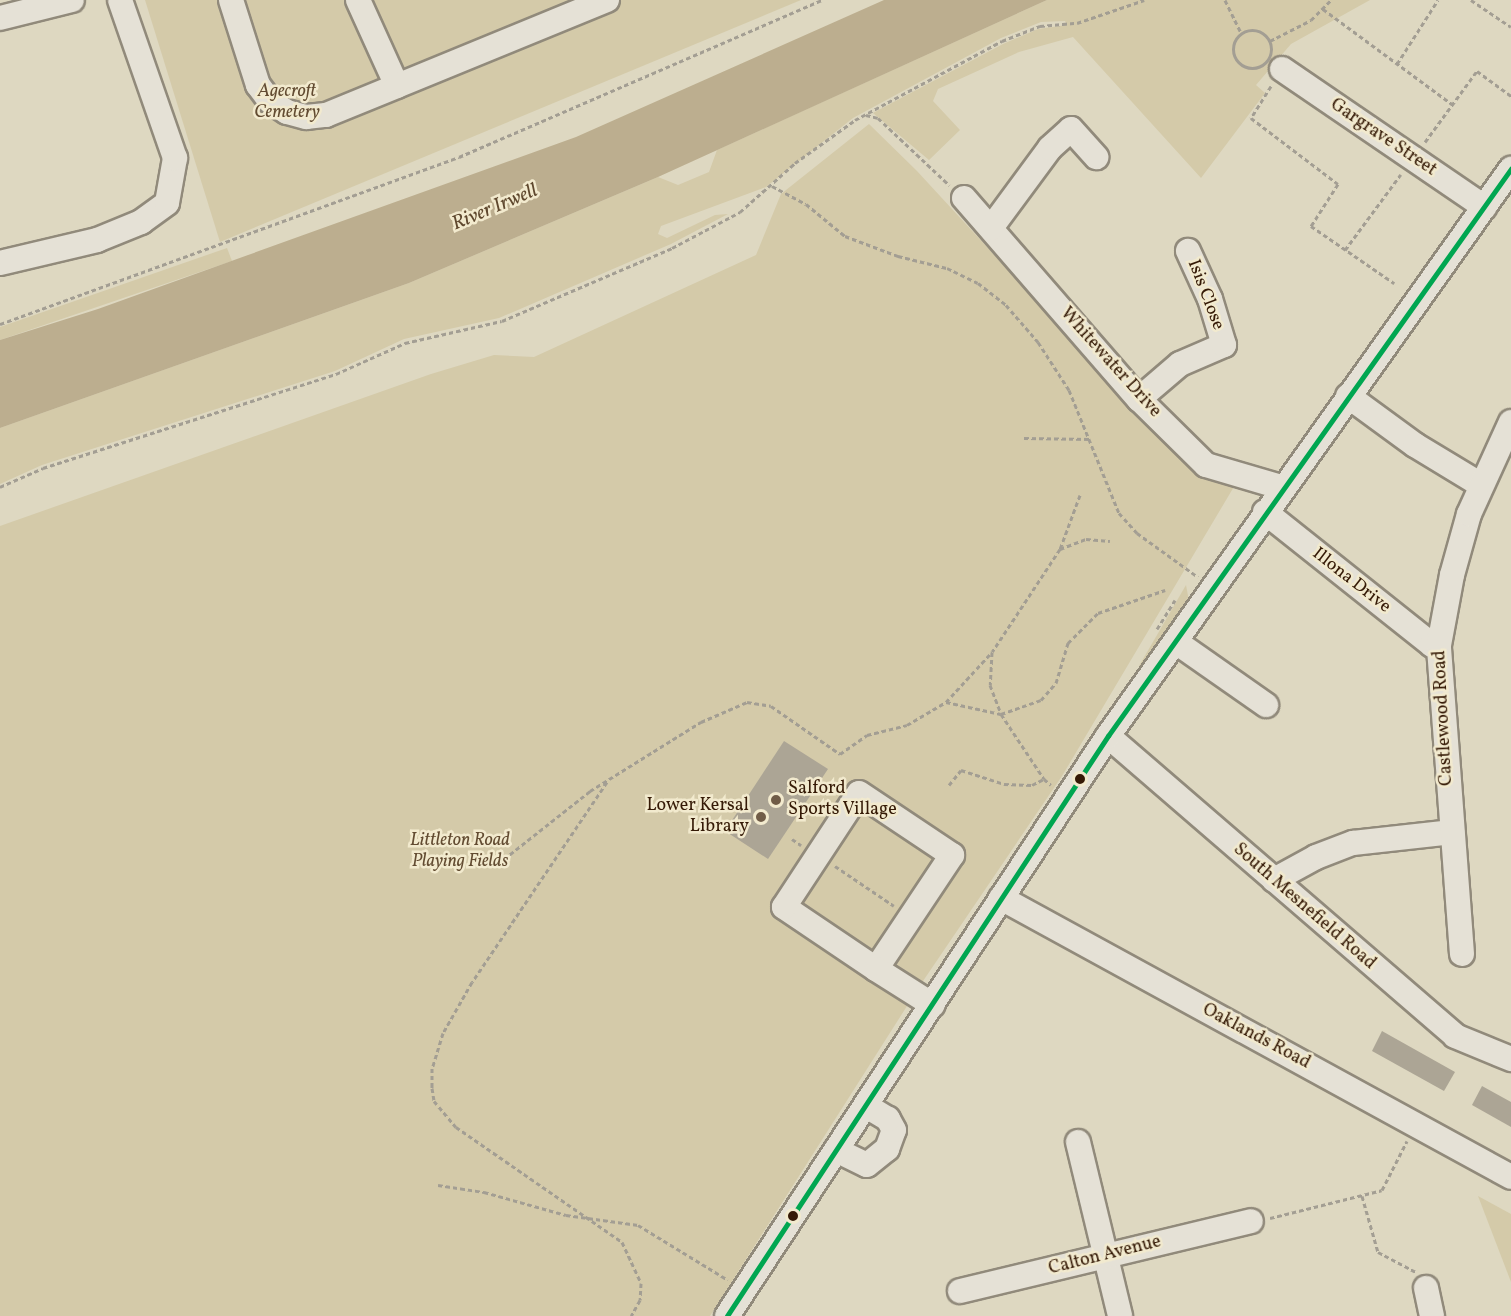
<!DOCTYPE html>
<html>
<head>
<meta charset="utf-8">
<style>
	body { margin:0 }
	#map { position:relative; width:1511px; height:1316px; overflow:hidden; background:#ded8c1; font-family:Vollkorn,serif }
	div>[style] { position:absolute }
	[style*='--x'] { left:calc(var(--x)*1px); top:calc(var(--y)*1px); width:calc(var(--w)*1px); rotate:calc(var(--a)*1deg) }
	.green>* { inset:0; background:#d4caa9 }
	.water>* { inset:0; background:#bcae8f }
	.building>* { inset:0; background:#aca595 }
	.path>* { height:3px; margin-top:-1.5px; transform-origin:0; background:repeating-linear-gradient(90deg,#a39e93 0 4.5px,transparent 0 7.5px) }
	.path>.ring { margin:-1.5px; padding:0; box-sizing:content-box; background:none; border:3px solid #a39e93; border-radius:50% }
	.roads { filter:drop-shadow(2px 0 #918a7b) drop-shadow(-2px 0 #918a7b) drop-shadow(0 2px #918a7b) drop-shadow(0 -2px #918a7b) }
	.minor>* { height:24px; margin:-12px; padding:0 12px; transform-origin:12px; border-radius:12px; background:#e5e1d6 }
	.bus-1>* { height:4.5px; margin:-2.25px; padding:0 2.25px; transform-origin:2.25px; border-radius:2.25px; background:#00a651 }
	.dots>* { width:16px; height:16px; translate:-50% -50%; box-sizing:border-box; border:3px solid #f2eace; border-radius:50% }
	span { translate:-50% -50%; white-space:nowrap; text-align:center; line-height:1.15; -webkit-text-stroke:5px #f2eace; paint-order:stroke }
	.park-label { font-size:18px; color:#624b31; font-style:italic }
	.street-label { font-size:18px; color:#351a06 }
	.poi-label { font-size:18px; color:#351a06 }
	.left { translate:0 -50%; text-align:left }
	.right { translate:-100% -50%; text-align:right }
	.water-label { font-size:20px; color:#5f482e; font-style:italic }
</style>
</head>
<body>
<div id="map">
	<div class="green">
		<div style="clip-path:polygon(145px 0,801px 0,220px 242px)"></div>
		<div style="clip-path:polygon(1047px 0,1370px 0,1291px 44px,1256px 85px,1265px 93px,1201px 178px,1073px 37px,1019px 52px,938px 89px,933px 101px,960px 130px,929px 160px,873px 113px,1003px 44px,1038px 29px,1067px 25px,1065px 21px,1041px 22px,1001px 38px,853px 118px,766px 187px,661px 226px,658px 234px,667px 238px,715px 215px,728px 214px,671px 244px,499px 318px,404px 339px,335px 371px,42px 465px,0 484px,0 428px,409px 283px,658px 177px,678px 185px,709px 172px,717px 150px)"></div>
		<div style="clip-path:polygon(869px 124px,917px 171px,1196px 474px,1235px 485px,1062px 776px,921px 984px,710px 1316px,0 1316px,0 526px,431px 374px,494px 355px,534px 357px,756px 255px,781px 194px)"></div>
		<div style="clip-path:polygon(227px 248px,232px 261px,0 340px,0 327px)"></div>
		<div style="clip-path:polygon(1186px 585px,1189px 601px,1143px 670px,1139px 666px)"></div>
		<div style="clip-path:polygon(1478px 1196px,1511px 1214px,1511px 1282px)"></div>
	</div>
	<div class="water">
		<div style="clip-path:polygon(884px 0,1047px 0,658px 177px,409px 283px,0 428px,0 340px,98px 309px,576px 137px)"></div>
	</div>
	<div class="building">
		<div style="clip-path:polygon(784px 741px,828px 769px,768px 859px,725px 831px)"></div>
		<div style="clip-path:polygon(1382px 1031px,1455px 1072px,1444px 1091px,1372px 1051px)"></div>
		<div style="clip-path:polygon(1482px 1086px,1511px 1102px,1511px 1127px,1472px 1105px)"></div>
	</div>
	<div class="path">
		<div style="--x:1225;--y:0;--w:37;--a:64"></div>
		<div style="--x:1471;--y:0;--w:48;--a:34"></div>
		<div style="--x:1323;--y:9;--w:160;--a:36.4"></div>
		<div class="ring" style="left:1233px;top:30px;width:35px;height:35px"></div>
		<div style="--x:1270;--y:41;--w:46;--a:-27.1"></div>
		<div style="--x:1311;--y:20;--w:28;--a:-45"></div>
		<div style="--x:1397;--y:64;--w:76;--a:-57.4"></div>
		<div style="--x:1271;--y:86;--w:38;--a:122"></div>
		<div style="--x:1251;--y:118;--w:109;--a:37.2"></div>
		<div style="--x:1338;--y:184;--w:50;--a:122.7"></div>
		<div style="--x:1311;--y:226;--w:101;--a:34.5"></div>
		<div style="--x:866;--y:115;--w:12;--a:14"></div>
		<div style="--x:878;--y:118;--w:98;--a:43.3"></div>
		<div style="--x:1425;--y:142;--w:88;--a:-53.8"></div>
		<div style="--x:1477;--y:71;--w:42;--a:36.3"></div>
		<div style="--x:772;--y:186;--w:38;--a:28"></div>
		<div style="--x:806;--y:204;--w:50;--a:39.4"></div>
		<div style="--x:845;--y:236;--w:57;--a:20.7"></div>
		<div style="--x:898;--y:256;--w:50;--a:13.8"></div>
		<div style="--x:947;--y:268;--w:34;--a:26"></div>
		<div style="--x:978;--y:283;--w:36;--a:38"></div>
		<div style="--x:1006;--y:305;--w:49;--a:49.1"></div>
		<div style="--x:1038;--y:342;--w:57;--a:57.1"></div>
		<div style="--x:1069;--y:390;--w:133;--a:67.9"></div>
		<div style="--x:1119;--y:513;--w:27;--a:48"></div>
		<div style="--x:1137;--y:533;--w:75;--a:35.8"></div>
		<div style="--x:1345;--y:250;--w:94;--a:-53.6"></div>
		<div style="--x:0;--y:324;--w:488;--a:-20"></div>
		<div style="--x:459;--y:157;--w:395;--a:-23.4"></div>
		<div style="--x:1024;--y:438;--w:67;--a:0.9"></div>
		<div style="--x:0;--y:487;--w:47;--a:-23.8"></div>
		<div style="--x:43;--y:468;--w:308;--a:-17.8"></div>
		<div style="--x:336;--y:374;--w:76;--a:-24.2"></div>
		<div style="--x:405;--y:343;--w:99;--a:-12.8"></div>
		<div style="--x:502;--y:321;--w:185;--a:-23.2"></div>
		<div style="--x:672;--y:248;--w:77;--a:-27.9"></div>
		<div style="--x:740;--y:212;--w:74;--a:-41.7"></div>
		<div style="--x:795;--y:163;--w:74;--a:-35.6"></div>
		<div style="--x:855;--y:120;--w:167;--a:-28.3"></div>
		<div style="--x:1002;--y:41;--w:41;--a:-21.5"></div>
		<div style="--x:1040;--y:26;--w:37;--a:-5"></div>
		<div style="--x:1077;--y:23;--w:71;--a:-18.9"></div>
		<div style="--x:1080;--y:495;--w:58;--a:110.3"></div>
		<div style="--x:1060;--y:549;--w:123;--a:123.4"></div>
		<div style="--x:992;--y:652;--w:33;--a:93"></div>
		<div style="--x:990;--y:685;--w:31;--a:69"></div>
		<div style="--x:1001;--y:714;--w:42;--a:-19.3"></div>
		<div style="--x:1041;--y:700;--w:23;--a:-49"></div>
		<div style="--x:1056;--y:683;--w:42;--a:-73.3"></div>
		<div style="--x:1068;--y:643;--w:42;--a:-45"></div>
		<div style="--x:1098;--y:613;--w:71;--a:-18.9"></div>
		<div style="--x:1060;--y:549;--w:28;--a:-21"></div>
		<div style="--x:1086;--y:539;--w:24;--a:5"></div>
		<div style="--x:1157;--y:629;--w:34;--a:-58"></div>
		<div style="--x:946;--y:702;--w:56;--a:12.3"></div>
		<div style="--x:1001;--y:714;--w:78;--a:56.5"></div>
		<div style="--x:1044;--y:779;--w:9;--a:41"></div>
		<div style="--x:607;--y:782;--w:241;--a:124"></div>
		<div style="--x:472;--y:982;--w:59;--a:119.6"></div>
		<div style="--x:443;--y:1033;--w:37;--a:107"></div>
		<div style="--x:432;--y:1068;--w:20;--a:90"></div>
		<div style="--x:432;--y:1088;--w:13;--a:81"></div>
		<div style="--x:434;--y:1101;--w:34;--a:50"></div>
		<div style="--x:456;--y:1127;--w:202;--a:34.7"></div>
		<div style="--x:622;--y:1242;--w:45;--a:65.1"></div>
		<div style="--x:641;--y:1283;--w:17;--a:93"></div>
		<div style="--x:640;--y:1300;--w:18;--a:119"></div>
		<div style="--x:949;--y:785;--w:19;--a:-51"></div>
		<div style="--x:961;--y:770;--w:45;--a:18"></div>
		<div style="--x:1004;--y:784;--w:28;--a:2"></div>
		<div style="--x:1032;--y:785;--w:13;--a:-27"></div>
		<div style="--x:792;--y:839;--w:11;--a:34"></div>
		<div style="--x:504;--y:859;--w:110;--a:-38.3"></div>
		<div style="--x:590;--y:791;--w:131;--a:-31.9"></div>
		<div style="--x:701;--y:722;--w:50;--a:-23.5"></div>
		<div style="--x:747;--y:702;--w:24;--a:9"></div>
		<div style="--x:771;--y:706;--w:84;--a:34.8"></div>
		<div style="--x:840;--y:754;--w:33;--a:-35"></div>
		<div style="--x:867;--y:735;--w:41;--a:-14"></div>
		<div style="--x:907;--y:725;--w:45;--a:-30.5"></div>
		<div style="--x:946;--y:702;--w:68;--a:-47.4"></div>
		<div style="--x:835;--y:866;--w:71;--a:34.1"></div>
		<div style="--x:438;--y:1185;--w:47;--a:8.7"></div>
		<div style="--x:484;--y:1192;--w:85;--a:15.7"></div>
		<div style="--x:566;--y:1215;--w:73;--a:7.9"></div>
		<div style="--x:638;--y:1225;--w:105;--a:31.4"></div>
		<div style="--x:1362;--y:1196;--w:58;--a:74.1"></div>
		<div style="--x:1378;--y:1252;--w:43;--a:27.8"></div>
		<div style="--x:1270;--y:1218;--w:115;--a:-14"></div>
		<div style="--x:1382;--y:1190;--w:55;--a:-63"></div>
	</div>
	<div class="roads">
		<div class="minor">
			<div style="--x:231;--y:0;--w:89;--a:72.4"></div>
			<div style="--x:258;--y:85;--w:20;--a:53"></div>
			<div style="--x:270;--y:101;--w:20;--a:33"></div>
			<div style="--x:287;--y:112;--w:20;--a:15"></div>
			<div style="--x:306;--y:117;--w:20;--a:-6"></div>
			<div style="--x:326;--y:115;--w:77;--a:-22.2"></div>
			<div style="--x:358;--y:0;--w:94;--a:65.6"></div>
			<div style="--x:397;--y:86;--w:227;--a:-22.3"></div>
			<div style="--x:0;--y:18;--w:74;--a:-14"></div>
			<div style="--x:1282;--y:69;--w:245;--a:34.3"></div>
			<div style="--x:964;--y:198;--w:267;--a:49"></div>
			<div style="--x:1139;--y:399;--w:94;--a:44.6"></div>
			<div style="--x:1206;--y:465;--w:81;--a:16.4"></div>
			<div style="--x:991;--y:228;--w:99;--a:-53.6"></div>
			<div style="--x:1050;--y:148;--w:28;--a:-42"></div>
			<div style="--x:1071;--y:129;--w:38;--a:48"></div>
			<div style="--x:0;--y:263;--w:100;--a:-13.3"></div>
			<div style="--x:97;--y:240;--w:48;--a:-22.2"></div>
			<div style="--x:141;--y:222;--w:32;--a:-36"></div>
			<div style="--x:167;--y:203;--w:46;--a:-79.9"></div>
			<div style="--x:175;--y:158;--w:167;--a:-109.2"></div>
			<div style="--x:1348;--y:396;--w:83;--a:36.2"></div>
			<div style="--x:1415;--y:445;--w:77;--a:31.2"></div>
			<div style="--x:1139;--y:399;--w:54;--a:-40.5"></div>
			<div style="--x:1180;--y:364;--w:48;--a:-23.4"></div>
			<div style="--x:1224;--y:345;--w:48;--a:-106.9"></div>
			<div style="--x:1210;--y:299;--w:53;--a:-114.6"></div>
			<div style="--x:1265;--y:512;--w:213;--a:38.5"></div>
			<div style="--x:1432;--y:645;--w:7;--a:0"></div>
			<div style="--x:1176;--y:642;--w:110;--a:35"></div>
			<div style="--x:1108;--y:736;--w:459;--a:40.8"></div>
			<div style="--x:1455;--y:1036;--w:61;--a:22.3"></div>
			<div style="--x:859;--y:793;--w:112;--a:33.7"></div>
			<div style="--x:952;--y:855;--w:137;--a:123.7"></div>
			<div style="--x:876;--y:969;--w:111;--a:-146"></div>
			<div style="--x:784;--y:907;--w:136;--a:-56.7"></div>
			<div style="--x:1274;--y:880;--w:48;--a:-28.7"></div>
			<div style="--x:1316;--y:857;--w:40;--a:-21"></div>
			<div style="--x:1353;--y:843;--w:100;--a:-6.3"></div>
			<div style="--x:1001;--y:898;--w:581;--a:28.68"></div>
			<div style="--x:1462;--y:954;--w:310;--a:-94.3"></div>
			<div style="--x:1439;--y:645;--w:71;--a:-79.5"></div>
			<div style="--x:1452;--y:575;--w:63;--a:-74.4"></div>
			<div style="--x:1469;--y:514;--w:101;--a:-65.5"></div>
			<div style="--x:876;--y:969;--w:67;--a:32.3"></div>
			<div style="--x:1078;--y:1142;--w:179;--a:76.4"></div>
			<div style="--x:836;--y:1150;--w:34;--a:26"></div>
			<div style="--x:867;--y:1165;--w:26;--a:-39"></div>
			<div style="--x:887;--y:1149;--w:20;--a:-70"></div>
			<div style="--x:894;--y:1130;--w:13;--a:-119"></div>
			<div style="--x:888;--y:1119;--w:26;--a:-149"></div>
			<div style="--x:1426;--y:1288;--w:29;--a:78"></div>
			<div style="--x:960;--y:1291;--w:299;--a:-13.5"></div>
			<div style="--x:727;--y:1316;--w:694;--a:-56.7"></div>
			<div style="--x:1108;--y:736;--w:696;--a:-54.6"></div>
		</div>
	</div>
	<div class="bus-1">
		<div style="--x:727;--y:1316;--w:694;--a:-56.7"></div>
		<div style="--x:1108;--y:736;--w:696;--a:-54.6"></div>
	</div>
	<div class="dots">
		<div style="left:1080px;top:779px;background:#351a06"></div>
		<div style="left:776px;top:800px;background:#705c47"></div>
		<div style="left:761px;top:817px;background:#705c47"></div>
		<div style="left:793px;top:1216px;background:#351a06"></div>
	</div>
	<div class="park-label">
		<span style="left:287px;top:103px">Agecroft<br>Cemetery</span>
		<span style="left:460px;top:852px">Littleton Road<br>Playing Fields</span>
	</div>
	<div class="street-label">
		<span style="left:1383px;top:138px;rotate:34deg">Gargrave Street</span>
		<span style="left:1205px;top:295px;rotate:69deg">Isis Close</span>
		<span style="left:1110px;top:363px;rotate:48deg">Whitewater Drive</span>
		<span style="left:1351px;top:581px;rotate:38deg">Illona Drive</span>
		<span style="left:1444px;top:718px;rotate:-93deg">Castlewood Road</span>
		<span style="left:1304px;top:907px;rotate:41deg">South Mesnefield Road</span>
		<span style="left:1256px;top:1037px;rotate:28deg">Oaklands Road</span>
		<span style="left:1105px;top:1256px;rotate:-14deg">Calton Avenue</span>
	</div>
	<div class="poi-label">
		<span class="left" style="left:788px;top:800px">Salford<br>Sports Village</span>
		<span class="right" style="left:749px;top:817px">Lower Kersal<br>Library</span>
	</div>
	<div class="water-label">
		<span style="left:495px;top:208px;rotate:-23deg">River Irwell</span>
	</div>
</div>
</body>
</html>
